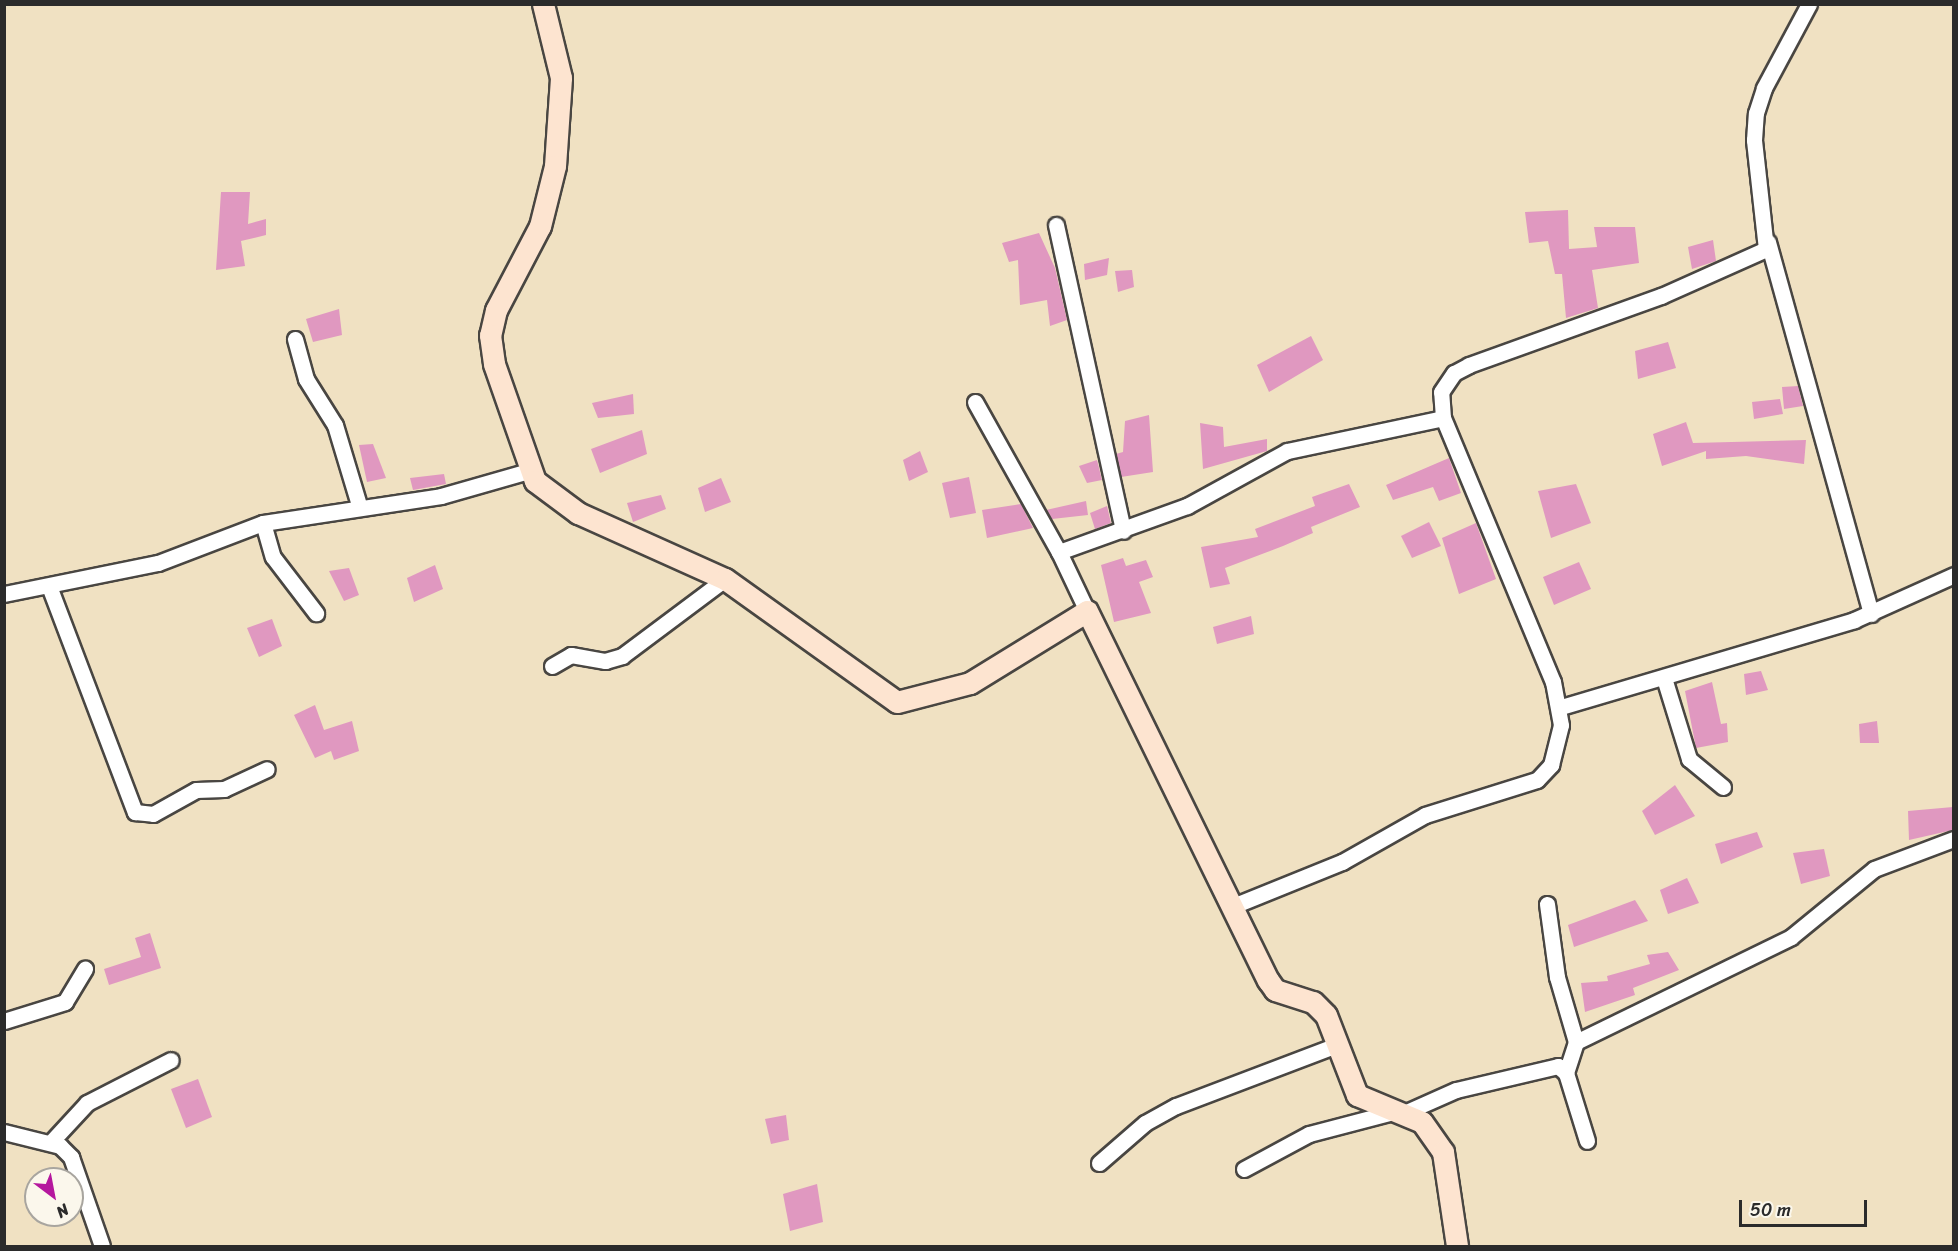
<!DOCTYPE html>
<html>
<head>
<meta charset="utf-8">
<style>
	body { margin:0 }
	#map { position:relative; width:1958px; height:1251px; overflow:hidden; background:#f0e1c2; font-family:Sriracha,sans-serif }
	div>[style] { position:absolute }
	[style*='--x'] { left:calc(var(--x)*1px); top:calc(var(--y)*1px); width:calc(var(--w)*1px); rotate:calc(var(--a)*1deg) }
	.building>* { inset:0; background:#e098c0 }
	.roads { filter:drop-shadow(2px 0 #494642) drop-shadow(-2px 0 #494642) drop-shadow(0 2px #494642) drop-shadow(0 -2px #494642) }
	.street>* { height:15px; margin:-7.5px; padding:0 7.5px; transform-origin:7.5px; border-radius:7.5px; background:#fff }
	.secondary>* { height:21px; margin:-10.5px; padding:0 10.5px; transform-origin:10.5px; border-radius:10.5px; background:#fde4d0 }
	span { translate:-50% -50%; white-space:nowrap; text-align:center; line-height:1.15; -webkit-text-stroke:4.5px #fbf7ec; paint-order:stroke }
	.frame { position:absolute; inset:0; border:6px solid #2b2b2b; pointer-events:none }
	.north { position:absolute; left:24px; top:1167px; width:60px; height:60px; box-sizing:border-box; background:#fbf7ec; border:2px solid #a8a59f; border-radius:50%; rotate:148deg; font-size:16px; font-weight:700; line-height:24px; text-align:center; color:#2b2b2b }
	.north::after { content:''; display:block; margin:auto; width:21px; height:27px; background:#b5179e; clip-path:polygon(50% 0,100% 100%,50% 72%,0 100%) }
	.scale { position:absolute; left:1739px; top:1200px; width:128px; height:27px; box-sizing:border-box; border:3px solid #2b2b2b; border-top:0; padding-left:8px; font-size:18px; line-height:21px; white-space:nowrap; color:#2b2b2b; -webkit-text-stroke:4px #fbf7ec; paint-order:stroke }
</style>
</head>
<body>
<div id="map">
	<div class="building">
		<div style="clip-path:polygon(221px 192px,250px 192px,248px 224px,266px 219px,266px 235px,241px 241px,245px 266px,216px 270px)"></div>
		<div style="clip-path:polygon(1568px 210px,1569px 249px,1597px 247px,1594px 227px,1635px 227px,1639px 263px,1592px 270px,1598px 308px,1566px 318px,1562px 274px,1555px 274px,1548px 241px,1529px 243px,1525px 212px)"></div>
		<div style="clip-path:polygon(1039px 233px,1055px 268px,1067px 320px,1050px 326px,1047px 300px,1020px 305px,1018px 260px,1009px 262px,1002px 243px)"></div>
		<div style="clip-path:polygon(1713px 240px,1716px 261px,1692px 269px,1688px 247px)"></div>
		<div style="clip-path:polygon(1109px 258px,1107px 275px,1085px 280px,1084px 264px)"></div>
		<div style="clip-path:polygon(1132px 270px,1134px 287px,1118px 292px,1115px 271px)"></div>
		<div style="clip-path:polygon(339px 309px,342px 335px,313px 342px,306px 319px)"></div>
		<div style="clip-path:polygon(1311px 336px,1323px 360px,1269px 392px,1257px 365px)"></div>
		<div style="clip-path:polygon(1668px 342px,1676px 368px,1638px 379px,1635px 351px)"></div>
		<div style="clip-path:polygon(1798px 386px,1803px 406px,1784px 409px,1782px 387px)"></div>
		<div style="clip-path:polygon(633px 394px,634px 414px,598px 418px,592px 403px)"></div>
		<div style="clip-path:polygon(1780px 399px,1783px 414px,1754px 419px,1752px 402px)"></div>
		<div style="clip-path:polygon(1149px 415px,1153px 472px,1121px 477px,1116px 454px,1123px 452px,1125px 421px)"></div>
		<div style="clip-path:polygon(1686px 422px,1693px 443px,1806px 440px,1804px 464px,1746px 456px,1706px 459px,1706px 451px,1662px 466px,1653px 434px)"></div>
		<div style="clip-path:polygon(1200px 423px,1223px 427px,1224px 447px,1267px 439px,1267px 451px,1203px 469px)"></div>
		<div style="clip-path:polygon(642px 430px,647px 454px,600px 473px,591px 449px)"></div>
		<div style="clip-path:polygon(373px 444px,386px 478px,367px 482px,359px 445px)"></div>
		<div style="clip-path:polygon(920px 451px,928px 472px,909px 481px,903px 460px)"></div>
		<div style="clip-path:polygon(1449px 458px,1461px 493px,1439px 501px,1433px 487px,1393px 500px,1386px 485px)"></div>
		<div style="clip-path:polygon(1097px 460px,1102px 480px,1087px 483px,1079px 466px)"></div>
		<div style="clip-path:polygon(444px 474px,446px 484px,413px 490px,410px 478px)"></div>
		<div style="clip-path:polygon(969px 477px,976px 513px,950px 518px,942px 483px)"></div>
		<div style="clip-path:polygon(721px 478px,731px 502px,705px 512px,698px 488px)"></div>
		<div style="clip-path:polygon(1349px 484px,1360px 507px,1311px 527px,1313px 533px,1283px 546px,1225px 568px,1230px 584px,1210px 588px,1201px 547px,1258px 537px,1255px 529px,1315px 506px,1312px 497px)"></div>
		<div style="clip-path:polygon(1576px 484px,1591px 523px,1551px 538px,1538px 491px)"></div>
		<div style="clip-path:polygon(661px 495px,666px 509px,633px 522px,627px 503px)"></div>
		<div style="clip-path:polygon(1086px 501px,1088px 515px,1052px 519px,1046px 510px)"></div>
		<div style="clip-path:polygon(1021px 504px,1033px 528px,987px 538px,982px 510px)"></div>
		<div style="clip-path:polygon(1107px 506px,1111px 523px,1095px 529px,1090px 513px)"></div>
		<div style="clip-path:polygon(1429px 522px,1441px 546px,1412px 558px,1401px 536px)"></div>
		<div style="clip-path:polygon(1476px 523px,1496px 579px,1459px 594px,1442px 538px)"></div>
		<div style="clip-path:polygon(1123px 558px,1126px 566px,1146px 560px,1153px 577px,1139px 582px,1151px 613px,1114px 622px,1101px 565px)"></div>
		<div style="clip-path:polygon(1579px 562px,1591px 589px,1554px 605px,1543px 577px)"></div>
		<div style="clip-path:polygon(435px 565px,443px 589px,414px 602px,407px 578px)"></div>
		<div style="clip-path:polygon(349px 568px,359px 595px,344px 601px,329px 571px)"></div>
		<div style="clip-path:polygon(1251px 616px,1254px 634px,1217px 644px,1213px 627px)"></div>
		<div style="clip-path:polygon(272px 619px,282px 646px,259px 657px,247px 628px)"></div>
		<div style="clip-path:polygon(1761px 671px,1768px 690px,1746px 695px,1744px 674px)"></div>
		<div style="clip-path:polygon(1712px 682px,1721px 724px,1727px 723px,1728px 742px,1696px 748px,1685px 691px)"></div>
		<div style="clip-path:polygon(315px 705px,324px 730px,352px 721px,359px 751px,334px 760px,331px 751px,315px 758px,294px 715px)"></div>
		<div style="clip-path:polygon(1877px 721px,1879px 743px,1860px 743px,1859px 724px)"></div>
		<div style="clip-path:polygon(1675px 785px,1695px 816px,1655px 835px,1642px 811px)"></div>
		<div style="clip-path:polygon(1953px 807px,1953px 830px,1909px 840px,1908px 811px)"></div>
		<div style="clip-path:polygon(1757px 832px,1763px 847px,1721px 864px,1715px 844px)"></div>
		<div style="clip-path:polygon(1824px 849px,1830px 876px,1801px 884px,1793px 853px)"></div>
		<div style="clip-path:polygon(1687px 878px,1699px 903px,1668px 914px,1660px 890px)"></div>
		<div style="clip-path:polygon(1635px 900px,1648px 921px,1574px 947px,1568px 925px)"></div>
		<div style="clip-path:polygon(150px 933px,161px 968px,109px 985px,104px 969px,141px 957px,135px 938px)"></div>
		<div style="clip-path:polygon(1668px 952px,1679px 970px,1633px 988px,1635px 995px,1585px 1012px,1581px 983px,1608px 981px,1607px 976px,1650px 964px,1647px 955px)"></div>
		<div style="clip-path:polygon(198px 1079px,212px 1117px,186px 1128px,171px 1089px)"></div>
		<div style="clip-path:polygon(786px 1115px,789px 1140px,771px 1144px,765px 1119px)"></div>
		<div style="clip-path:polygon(817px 1184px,823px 1222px,790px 1231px,783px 1194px)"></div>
	</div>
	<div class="roads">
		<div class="street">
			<div style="--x:1056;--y:225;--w:313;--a:77.6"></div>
			<div style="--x:1768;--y:242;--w:386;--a:74.5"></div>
			<div style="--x:295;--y:339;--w:41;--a:74.6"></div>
			<div style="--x:306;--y:379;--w:54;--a:57.8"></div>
			<div style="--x:335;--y:425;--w:84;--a:73.3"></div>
			<div style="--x:975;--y:402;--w:172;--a:60.8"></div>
			<div style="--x:263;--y:523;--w:35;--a:74"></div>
			<div style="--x:273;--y:557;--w:71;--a:52.5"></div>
			<div style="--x:49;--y:586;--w:242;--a:69.2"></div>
			<div style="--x:135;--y:812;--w:18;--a:6"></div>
			<div style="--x:153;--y:814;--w:49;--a:-29.2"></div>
			<div style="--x:196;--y:790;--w:28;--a:-2"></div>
			<div style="--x:224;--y:789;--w:47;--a:-24.9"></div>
			<div style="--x:4;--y:594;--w:157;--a:-11.4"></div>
			<div style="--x:158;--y:563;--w:112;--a:-20.9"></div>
			<div style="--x:263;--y:523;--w:180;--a:-8.6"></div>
			<div style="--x:441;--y:496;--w:91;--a:-15.9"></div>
			<div style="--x:1087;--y:611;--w:65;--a:-115.4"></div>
			<div style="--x:1059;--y:552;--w:136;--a:-19.8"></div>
			<div style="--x:1187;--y:506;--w:114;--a:-28.8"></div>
			<div style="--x:1287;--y:451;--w:159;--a:-11.9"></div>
			<div style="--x:552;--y:666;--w:22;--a:-30"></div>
			<div style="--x:571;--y:655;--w:35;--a:10"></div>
			<div style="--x:605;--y:661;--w:18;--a:-16"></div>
			<div style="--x:622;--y:656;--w:129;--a:-36.8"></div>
			<div style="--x:1664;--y:678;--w:85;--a:72.8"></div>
			<div style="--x:1689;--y:759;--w:44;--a:39.5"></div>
			<div style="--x:1561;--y:707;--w:306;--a:-16.5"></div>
			<div style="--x:1854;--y:620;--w:110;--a:-24.2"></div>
			<div style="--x:1547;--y:904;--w:74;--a:82.2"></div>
			<div style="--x:1557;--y:977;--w:68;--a:73.7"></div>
			<div style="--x:1576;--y:1042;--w:33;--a:108"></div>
			<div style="--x:1233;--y:906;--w:118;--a:-22"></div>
			<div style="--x:1342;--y:862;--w:95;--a:-29.5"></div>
			<div style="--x:1425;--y:815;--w:117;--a:-17.4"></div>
			<div style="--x:1537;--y:780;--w:21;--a:-47"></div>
			<div style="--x:1551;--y:765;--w:41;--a:-76"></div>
			<div style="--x:1561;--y:725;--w:44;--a:-100.5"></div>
			<div style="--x:1553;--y:682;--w:286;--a:-112.6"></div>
			<div style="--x:1443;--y:418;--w:26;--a:-94"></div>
			<div style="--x:1441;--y:392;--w:23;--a:-56"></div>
			<div style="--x:1454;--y:373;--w:17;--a:-28"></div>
			<div style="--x:1469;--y:365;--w:204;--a:-19.8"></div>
			<div style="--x:1661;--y:296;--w:115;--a:-24.1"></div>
			<div style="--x:1766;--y:249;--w:110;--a:-96.3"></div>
			<div style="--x:1754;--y:140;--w:27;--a:-86"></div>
			<div style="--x:1756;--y:113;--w:26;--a:-72"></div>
			<div style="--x:1764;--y:88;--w:95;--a:-61.8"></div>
			<div style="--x:4;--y:1021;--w:64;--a:-17.3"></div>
			<div style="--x:65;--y:1002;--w:39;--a:-59"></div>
			<div style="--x:1576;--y:1042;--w:239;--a:-26"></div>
			<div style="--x:1791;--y:937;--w:107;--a:-39.3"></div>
			<div style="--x:1874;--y:869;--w:85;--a:-20.6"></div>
			<div style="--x:1404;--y:1113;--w:57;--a:-23.9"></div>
			<div style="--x:1456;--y:1090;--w:105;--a:-13.2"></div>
			<div style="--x:1558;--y:1066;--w:11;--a:41"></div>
			<div style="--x:1566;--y:1073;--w:71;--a:72.8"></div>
			<div style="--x:4;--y:1132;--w:58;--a:14"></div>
			<div style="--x:60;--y:1146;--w:16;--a:45"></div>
			<div style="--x:71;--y:1157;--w:94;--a:70.8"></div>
			<div style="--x:51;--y:1142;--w:53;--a:-47.3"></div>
			<div style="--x:87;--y:1103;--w:94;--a:-27.1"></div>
			<div style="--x:1099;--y:1163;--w:61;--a:-41"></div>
			<div style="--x:1145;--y:1123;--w:35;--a:-29"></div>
			<div style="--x:1176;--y:1106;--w:174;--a:-20.8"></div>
			<div style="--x:1244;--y:1169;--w:74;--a:-28.3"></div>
			<div style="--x:1309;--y:1134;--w:87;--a:-14.7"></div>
		</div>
		<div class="secondary">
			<div style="--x:543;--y:4;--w:76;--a:76.3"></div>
			<div style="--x:561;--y:78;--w:88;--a:93.9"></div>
			<div style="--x:555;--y:166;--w:62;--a:104"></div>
			<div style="--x:540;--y:226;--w:95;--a:117.6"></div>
			<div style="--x:496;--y:310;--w:26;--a:103"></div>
			<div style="--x:490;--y:335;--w:29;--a:82"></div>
			<div style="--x:494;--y:364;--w:124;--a:70.7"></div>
			<div style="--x:535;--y:481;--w:54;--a:36.7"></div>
			<div style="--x:578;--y:513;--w:161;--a:24.2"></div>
			<div style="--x:725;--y:579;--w:211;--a:35.6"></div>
			<div style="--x:897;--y:702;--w:75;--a:-14.6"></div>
			<div style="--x:970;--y:683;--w:137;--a:-31.6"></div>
			<div style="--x:1087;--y:611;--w:411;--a:63.9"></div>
			<div style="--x:1268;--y:980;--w:12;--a:55"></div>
			<div style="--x:1275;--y:990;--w:40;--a:18"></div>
			<div style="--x:1313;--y:1002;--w:18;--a:45"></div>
			<div style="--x:1326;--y:1015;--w:86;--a:68.8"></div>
			<div style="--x:1357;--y:1095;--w:70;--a:22.6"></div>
			<div style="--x:1422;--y:1122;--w:37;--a:55"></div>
			<div style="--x:1443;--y:1152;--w:95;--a:81.5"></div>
		</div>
	</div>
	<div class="frame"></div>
	<div class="north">N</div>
	<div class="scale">50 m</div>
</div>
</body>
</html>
